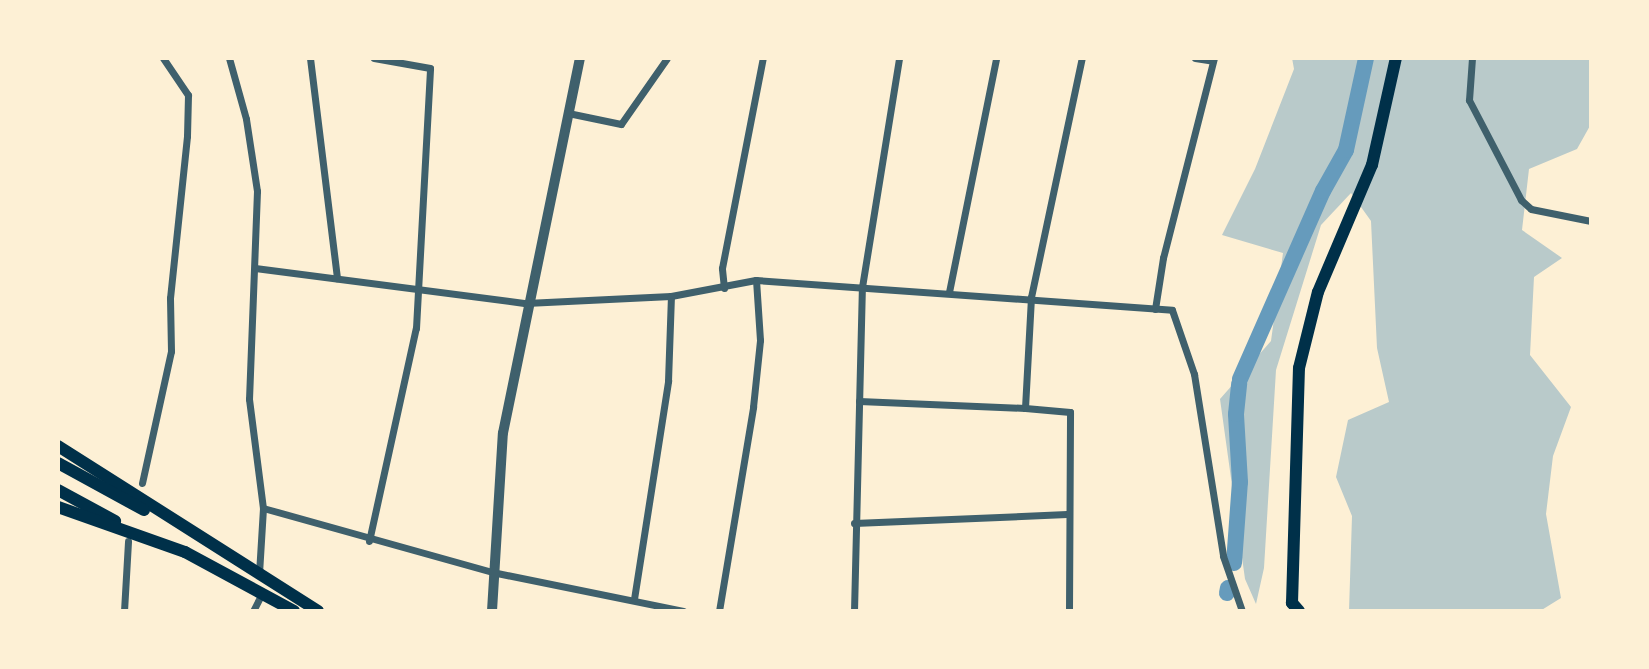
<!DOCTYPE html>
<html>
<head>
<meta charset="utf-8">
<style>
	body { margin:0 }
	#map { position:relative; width:1649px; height:669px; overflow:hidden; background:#fdf0d5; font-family:"Zilla Slab",serif }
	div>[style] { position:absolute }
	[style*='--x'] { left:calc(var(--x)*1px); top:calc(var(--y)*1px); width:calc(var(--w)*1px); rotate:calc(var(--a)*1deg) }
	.green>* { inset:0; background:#b9caca }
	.canal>* { height:16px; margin:-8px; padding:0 8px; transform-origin:8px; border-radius:8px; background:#669bbc }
	.minor>* { height:7px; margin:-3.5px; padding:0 3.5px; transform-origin:3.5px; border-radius:3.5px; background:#3f606c }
	.tertiary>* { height:10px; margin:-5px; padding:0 5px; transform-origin:5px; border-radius:5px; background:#3f606c }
	.primary>* { height:12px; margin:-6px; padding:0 6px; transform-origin:6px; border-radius:6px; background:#003049 }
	span { translate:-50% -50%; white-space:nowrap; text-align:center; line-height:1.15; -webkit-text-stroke:6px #fdf0d5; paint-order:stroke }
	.frame { position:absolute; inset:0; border:60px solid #fdf0d5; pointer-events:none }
</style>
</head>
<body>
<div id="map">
	<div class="green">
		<div style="clip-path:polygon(1292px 58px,1591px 58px,1591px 124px,1577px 149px,1529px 169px,1522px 230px,1562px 258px,1534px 277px,1530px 355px,1571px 407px,1553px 456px,1546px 514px,1561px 598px,1540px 611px,1349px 611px,1352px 516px,1336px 477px,1348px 420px,1389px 402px,1377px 348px,1371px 221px,1351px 193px,1321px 225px,1276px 370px,1264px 568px,1256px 604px,1245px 579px,1220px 399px,1271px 341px,1283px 253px,1222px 235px,1255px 169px,1294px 69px)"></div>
	</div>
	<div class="canal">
		<div style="--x:1240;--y:379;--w:206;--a:-66.2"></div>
		<div style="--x:1323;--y:191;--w:47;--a:-60.7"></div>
		<div style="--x:1346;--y:150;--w:94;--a:-77.7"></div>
		<div style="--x:1234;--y:563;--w:81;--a:-85.8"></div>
		<div style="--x:1240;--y:482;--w:68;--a:-93.4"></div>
		<div style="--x:1236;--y:414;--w:31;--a:-84"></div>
		<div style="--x:1227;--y:593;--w:5;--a:-79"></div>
	</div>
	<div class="minor">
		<div style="--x:229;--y:58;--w:63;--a:74.4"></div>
		<div style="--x:246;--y:119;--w:73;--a:81.3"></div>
		<div style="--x:257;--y:191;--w:208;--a:92.2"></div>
		<div style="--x:249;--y:399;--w:110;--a:82.7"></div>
		<div style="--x:263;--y:508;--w:65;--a:93.5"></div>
		<div style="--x:310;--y:58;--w:222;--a:83"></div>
		<div style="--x:1195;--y:58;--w:18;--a:9"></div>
		<div style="--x:1472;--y:58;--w:42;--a:94.1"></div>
		<div style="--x:1469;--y:100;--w:113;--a:62.5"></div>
		<div style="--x:1521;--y:200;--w:13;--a:42"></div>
		<div style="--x:1531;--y:209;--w:61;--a:11.3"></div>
		<div style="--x:568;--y:113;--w:54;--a:11.7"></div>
		<div style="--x:621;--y:124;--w:80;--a:-55.1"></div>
		<div style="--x:255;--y:268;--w:273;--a:7.4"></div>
		<div style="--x:526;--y:303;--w:145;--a:-2.8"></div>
		<div style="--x:671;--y:296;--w:86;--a:-10.7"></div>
		<div style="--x:756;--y:280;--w:417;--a:4.1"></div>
		<div style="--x:1172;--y:310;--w:68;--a:71"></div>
		<div style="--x:1194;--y:374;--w:184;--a:80.9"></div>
		<div style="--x:1223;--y:556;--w:58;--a:70.9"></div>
		<div style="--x:724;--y:288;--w:20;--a:-96"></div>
		<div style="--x:722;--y:268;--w:214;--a:-79"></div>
		<div style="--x:949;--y:292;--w:239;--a:-78.6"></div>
		<div style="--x:1155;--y:309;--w:52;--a:-81.1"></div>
		<div style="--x:1163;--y:258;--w:206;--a:-75.7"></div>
		<div style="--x:859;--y:401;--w:166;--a:2.4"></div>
		<div style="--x:142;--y:483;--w:135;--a:-77.6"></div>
		<div style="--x:171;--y:351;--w:53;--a:-91.1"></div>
		<div style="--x:170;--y:298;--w:163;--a:-84"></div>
		<div style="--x:187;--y:136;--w:41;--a:-88.6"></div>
		<div style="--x:188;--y:95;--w:45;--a:-124"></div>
		<div style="--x:263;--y:508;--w:238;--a:15.6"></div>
		<div style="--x:492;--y:572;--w:195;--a:11.5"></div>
		<div style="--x:854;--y:523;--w:213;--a:-2.4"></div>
		<div style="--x:369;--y:541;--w:218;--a:-77.6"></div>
		<div style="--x:416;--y:328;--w:260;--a:-86.9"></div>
		<div style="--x:430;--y:68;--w:57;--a:-169.9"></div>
		<div style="--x:634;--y:599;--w:221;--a:-81.1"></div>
		<div style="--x:668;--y:381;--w:85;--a:-88"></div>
		<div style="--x:124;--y:611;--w:70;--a:-86.7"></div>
		<div style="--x:253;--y:611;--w:20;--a:-63"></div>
		<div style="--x:719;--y:611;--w:207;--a:-80.5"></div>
		<div style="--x:753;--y:407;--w:67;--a:-84"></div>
		<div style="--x:760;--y:340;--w:60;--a:-93.8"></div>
		<div style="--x:854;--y:611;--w:324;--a:-88.6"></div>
		<div style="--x:862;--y:287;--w:232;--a:-80.8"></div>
		<div style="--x:1069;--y:611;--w:199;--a:-89.7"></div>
		<div style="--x:1070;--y:412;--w:45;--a:-174.9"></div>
		<div style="--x:1025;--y:408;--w:111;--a:-86.9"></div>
		<div style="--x:1031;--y:297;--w:244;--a:-78"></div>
	</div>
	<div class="tertiary">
		<div style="--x:492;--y:611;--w:178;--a:-86.5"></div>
		<div style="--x:503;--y:433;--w:383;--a:-78.4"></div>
	</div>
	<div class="primary">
		<div style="--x:58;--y:446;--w:308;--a:32.4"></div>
		<div style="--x:58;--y:463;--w:98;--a:28.7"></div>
		<div style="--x:58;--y:490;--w:65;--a:28.5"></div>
		<div style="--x:58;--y:507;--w:135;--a:19.5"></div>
		<div style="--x:185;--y:552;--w:124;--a:28.4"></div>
		<div style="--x:1299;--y:611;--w:11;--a:-131"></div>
		<div style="--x:1292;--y:603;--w:235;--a:-88.3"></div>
		<div style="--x:1299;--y:368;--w:78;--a:-76"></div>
		<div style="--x:1318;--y:292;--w:138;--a:-67"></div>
		<div style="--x:1372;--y:165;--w:110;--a:-77.4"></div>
	</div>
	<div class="frame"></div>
</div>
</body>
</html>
